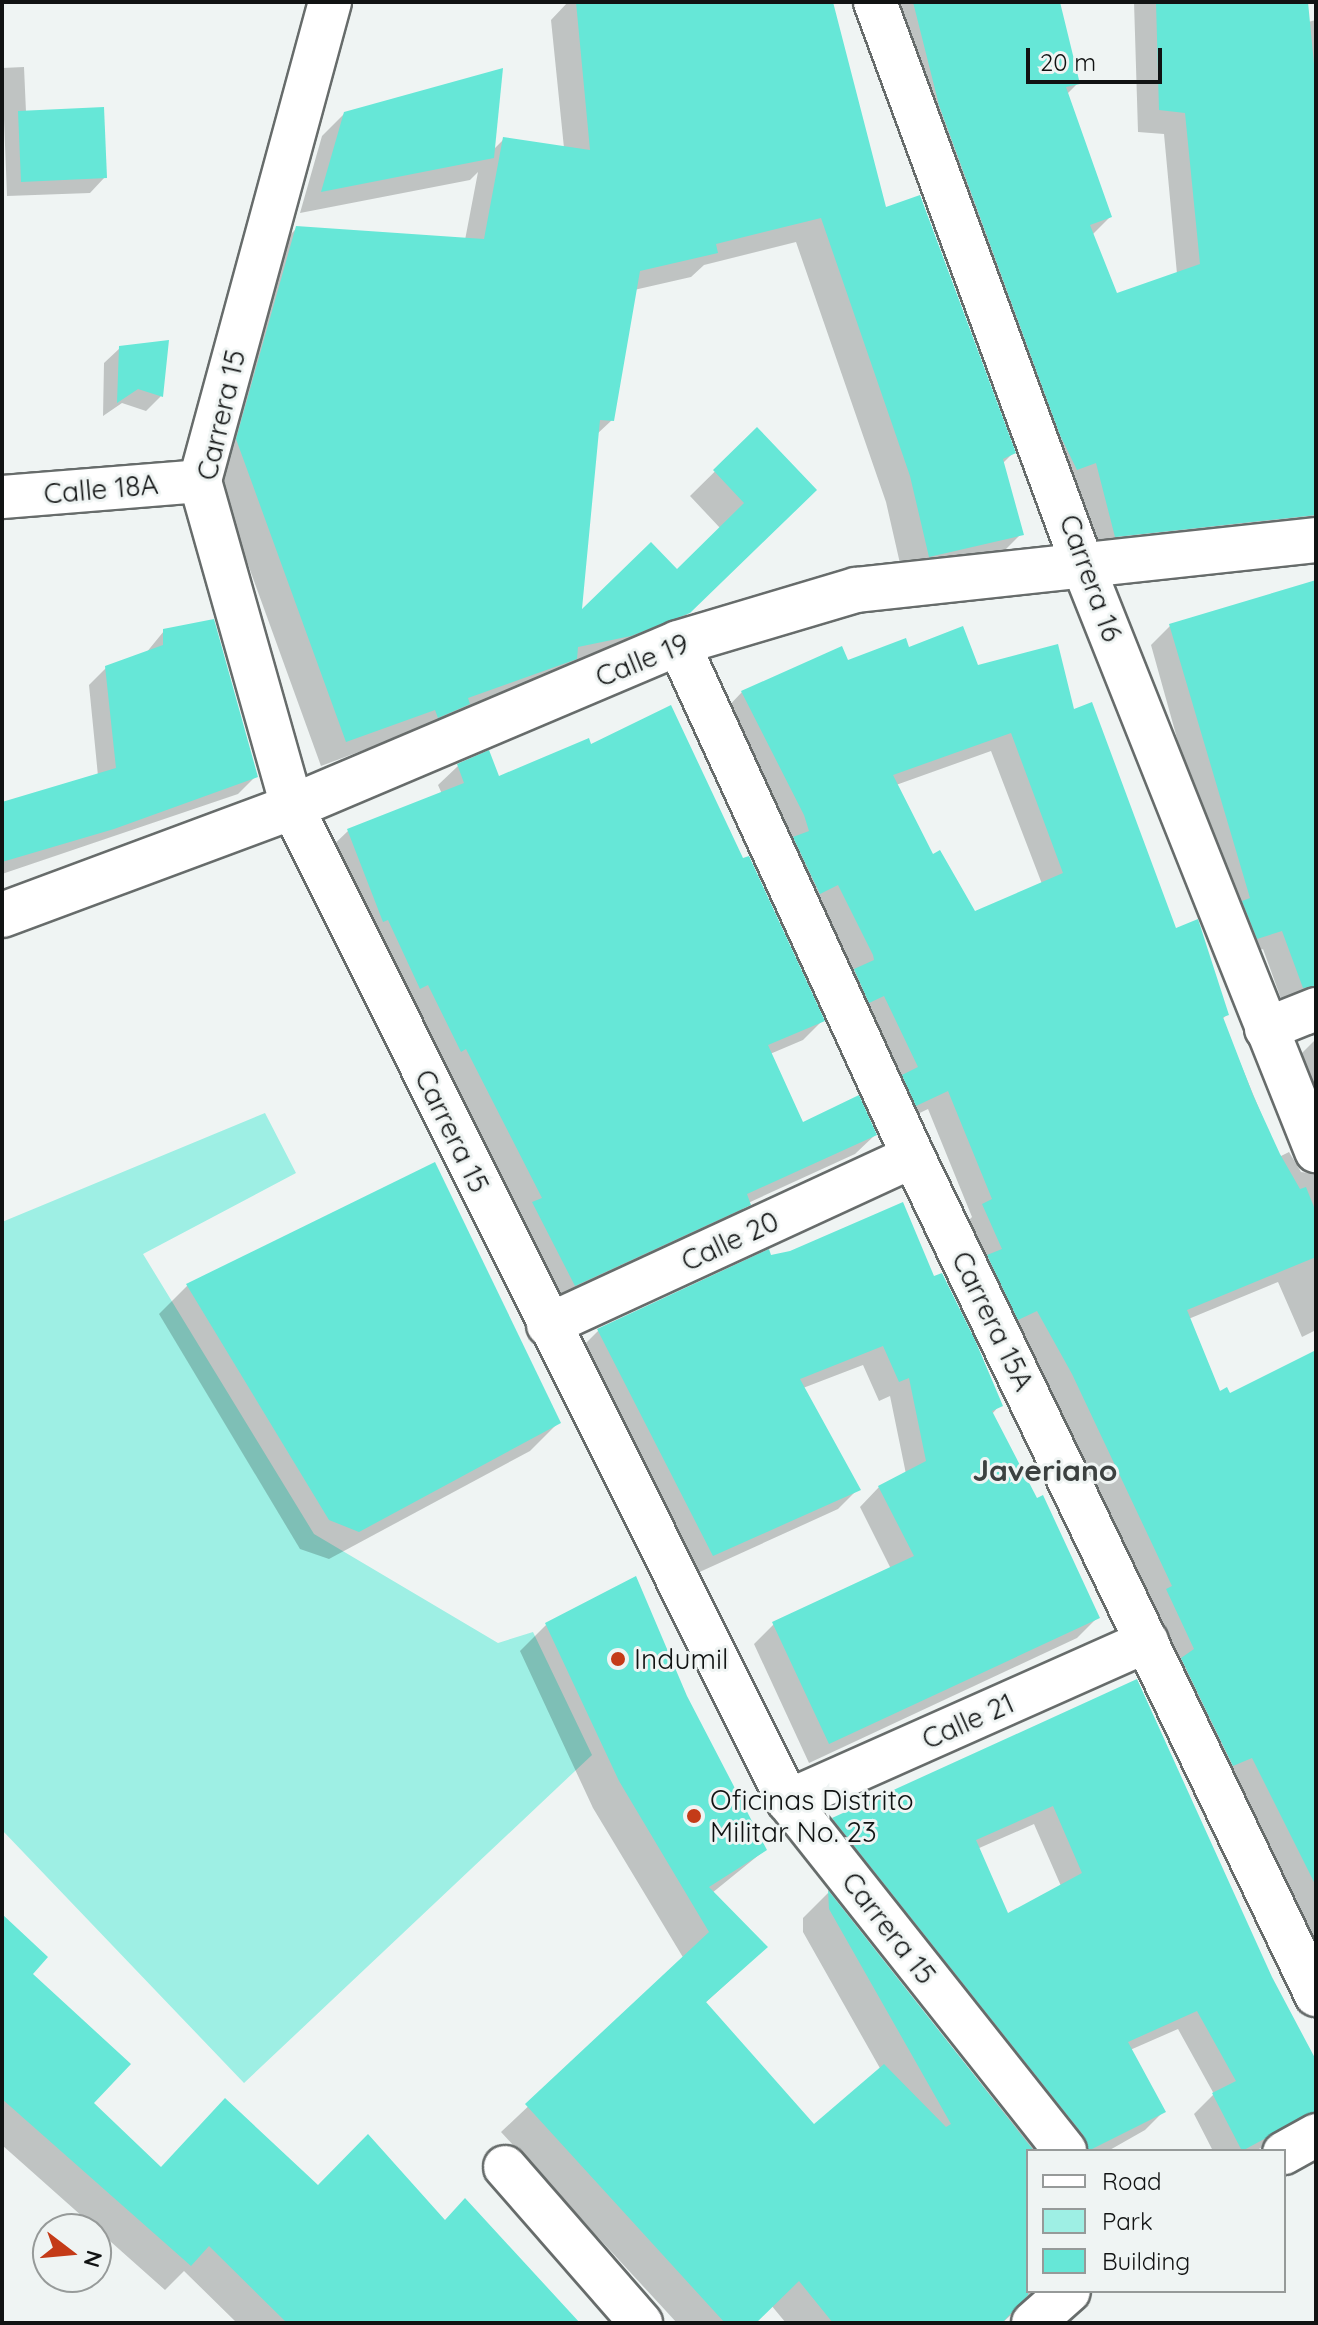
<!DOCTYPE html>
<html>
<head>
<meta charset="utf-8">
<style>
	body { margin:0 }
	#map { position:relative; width:1318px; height:2325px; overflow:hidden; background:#eff4f3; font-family:Quicksand,sans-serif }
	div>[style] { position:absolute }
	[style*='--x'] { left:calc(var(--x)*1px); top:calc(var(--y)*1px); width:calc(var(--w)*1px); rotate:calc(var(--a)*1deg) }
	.green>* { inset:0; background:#9eefe4 }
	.shadow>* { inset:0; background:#0003 }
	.building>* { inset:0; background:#66e7d7 }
	.roads { filter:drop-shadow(2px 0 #676c6b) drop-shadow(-2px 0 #676c6b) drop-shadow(0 2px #676c6b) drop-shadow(0 -2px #676c6b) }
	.street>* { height:42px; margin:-21px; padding:0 21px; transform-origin:21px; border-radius:21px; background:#fff }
	.secondary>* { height:44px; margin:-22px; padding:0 22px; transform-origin:22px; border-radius:22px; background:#fff }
	.dots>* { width:22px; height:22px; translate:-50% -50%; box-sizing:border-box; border:4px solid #eff4f3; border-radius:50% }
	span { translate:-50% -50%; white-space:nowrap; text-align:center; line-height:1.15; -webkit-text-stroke:6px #eff4f3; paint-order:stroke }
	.street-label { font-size:28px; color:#111313 }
	.poi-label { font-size:28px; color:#111313 }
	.left { translate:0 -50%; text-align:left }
	.neighbourhood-label { font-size:30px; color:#3c4140; font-weight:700 }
	.frame { position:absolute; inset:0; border:4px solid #111313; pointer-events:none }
	.legend { position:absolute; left:1026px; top:2149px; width:260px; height:144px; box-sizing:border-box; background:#eff4f3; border:2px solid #969a99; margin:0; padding:10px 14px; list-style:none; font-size:24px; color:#111313 }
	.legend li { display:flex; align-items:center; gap:16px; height:40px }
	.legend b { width:40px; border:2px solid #969a99 }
	.north { position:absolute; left:32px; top:2213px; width:80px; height:80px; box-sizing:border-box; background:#eff4f3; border:2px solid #969a99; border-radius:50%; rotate:106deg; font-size:22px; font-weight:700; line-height:32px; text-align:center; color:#111313 }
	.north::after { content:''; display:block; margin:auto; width:28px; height:36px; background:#c43b18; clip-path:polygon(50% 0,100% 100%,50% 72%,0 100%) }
	.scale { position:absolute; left:1026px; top:48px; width:136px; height:36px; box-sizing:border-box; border:4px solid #111313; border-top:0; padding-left:10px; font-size:24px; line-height:28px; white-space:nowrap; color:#111313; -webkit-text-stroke:6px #eff4f3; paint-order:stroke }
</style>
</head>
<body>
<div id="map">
	<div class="green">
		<div style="clip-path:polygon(265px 1113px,296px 1173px,143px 1254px,314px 1534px,498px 1643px,533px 1632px,592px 1755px,244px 2083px,2px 1830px,2px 1222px)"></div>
	</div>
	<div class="shadow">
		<div style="clip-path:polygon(568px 2px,831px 2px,885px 209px,1013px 453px,1002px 464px,1021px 534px,996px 559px,904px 581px,886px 502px,796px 242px,704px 265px,691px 277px,634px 290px,612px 420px,596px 435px,579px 614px,677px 572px,721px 529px,690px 496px,757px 430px,814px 490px,663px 638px,321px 766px,212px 465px,272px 253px,297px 228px,465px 240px,478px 172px,470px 180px,300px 213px,322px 136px,345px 113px,493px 150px,504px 139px,564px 148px,551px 20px)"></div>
		<div style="clip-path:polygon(886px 2px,1058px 2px,1078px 83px,1067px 94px,1110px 217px,1092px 235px,1116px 295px,1177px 274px,1164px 134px,1138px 132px,1134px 2px,1306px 2px,1308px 22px,1316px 20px,1316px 534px,1093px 558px)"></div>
		<div style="clip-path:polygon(24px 67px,26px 112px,105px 177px,90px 193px,7px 196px,2px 68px)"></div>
		<div style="clip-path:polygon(120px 348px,161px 396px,146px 411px,122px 403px,103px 416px,104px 363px)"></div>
		<div style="clip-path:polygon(1316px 582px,1316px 1017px,1284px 1007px,1263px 949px,1238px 957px,1151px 645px,1170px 626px)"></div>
		<div style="clip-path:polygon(164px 631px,256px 776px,238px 794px,2px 874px,2px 804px,98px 776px,89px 685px,107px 667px,146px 653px)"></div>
		<div style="clip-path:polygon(evenodd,908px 649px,977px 667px,1073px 712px,1175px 931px,1227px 1015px,1222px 1019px,1279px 1157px,1289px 1152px,1301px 1172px,1316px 1174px,1316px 1330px,1302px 1337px,1278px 1282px,1186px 1320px,1219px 1394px,1316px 1401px,1316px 1950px,1295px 1897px,1148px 1610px,1153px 1605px,964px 1225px,972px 1217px,928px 1109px,897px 1124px,836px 990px,853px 972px,723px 712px,742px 692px,908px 649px,991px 751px,1042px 884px,975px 913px,932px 856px,896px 785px,991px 751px)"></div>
		<div style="clip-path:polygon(590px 746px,742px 861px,822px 1021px,803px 1040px,770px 1054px,803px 1125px,875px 1135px,855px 1154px,748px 1203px,729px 1224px,556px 1304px,514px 1223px,522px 1215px,328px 850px,348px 831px,442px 794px,438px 785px,458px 766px,488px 753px,498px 779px)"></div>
		<div style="clip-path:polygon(1316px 1039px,1316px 1108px,1300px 1055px)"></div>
		<div style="clip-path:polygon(434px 1165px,558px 1423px,530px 1451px,329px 1559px,300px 1549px,159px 1314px,187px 1286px)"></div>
		<div style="clip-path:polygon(768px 1252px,770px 1257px,933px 1278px,1000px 1405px,992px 1414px,1097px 1618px,1077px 1638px,809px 1763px,754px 1644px,774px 1624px,891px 1569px,860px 1507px,879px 1487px,906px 1474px,890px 1396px,879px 1401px,863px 1365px,803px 1388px,858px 1489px,838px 1509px,693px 1575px,578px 1351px,598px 1331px)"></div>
		<div style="clip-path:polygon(546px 1625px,685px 1697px,765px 1850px,712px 1893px,739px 1972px,705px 2003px,813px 2127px,881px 2070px,803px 1932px,803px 1918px,828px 1893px,1035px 2151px,1028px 2151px,1028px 2291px,1038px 2291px,1002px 2323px,786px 2323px,771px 2305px,753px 2323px,677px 2323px,501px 2132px,684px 1959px,593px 1808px,520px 1651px)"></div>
		<div style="clip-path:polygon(evenodd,1136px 1681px,1271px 1978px,1316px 2061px,1316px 2118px,1255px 2151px,1213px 2151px,1194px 2114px,1214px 2094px,1178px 2029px,1130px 2050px,1164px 2111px,1145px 2130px,1108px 2151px,1062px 2151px,815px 1839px,833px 1820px,1136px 1681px,1034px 1824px,1061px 1886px,1007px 1916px,977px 1849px,1034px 1824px)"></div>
		<div style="clip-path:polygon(2px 1917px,91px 2104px,160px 2169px,318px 2187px,444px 2222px,577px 2323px,237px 2323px,184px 2271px,165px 2290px,2px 2145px)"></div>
	</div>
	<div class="building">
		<div style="clip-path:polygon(576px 2px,833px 2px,886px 207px,920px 195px,1016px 453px,1003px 459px,1024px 535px,929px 557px,910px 476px,821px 218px,716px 244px,718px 253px,640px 271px,614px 421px,600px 420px,582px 609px,651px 542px,677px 569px,744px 503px,713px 470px,757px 427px,817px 490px,690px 613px,631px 636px,578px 647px,577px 659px,468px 698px,470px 704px,438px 718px,435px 710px,346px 742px,236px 439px,296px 226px,484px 239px,503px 137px,590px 150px)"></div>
		<div style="clip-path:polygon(913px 2px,1060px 2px,1080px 84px,1066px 87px,1112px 217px,1090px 225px,1117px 293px,1200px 264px,1185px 113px,1159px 110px,1156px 2px,1308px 2px,1316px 85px,1316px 515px,1115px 537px,1096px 463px,1077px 470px,1060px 435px,939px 105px)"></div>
		<div style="clip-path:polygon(503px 68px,494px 158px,321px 192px,344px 112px)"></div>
		<div style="clip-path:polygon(104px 107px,107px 178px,21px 182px,18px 111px)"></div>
		<div style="clip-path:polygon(169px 340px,163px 397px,138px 389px,117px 403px,119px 346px)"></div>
		<div style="clip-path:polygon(1316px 580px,1316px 986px,1303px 988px,1282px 931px,1257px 939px,1242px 901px,1250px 898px,1169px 624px)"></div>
		<div style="clip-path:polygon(214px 619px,258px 777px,114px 829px,2px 862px,2px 802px,116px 768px,105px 666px,163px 645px,163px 629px)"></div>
		<div style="clip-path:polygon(evenodd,963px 626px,978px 665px,1058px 644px,1074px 709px,1092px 702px,1176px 928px,1198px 919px,1229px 1015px,1223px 1017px,1253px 1095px,1280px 1154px,1300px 1189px,1306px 1187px,1316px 1212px,1316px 1257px,1187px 1310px,1220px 1391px,1227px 1387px,1230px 1393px,1316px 1350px,1316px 1886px,1252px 1758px,1233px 1766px,1181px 1658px,1194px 1649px,1166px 1589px,1172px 1586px,1072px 1374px,1037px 1311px,1018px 1320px,987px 1255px,1002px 1249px,982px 1204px,992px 1199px,948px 1091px,916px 1106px,902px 1075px,918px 1067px,884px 996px,869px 1003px,854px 969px,874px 960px,873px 955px,838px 885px,820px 894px,793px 837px,809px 831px,804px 815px,741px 691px,842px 646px,848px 660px,906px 638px,909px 647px,963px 626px,1011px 733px,1063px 873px,975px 911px,940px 850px,933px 854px,893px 775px,1011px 733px)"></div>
		<div style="clip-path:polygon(671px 705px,743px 858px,749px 856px,825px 1021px,768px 1045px,803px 1122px,859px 1095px,877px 1135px,747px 1194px,751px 1205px,575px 1286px,532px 1202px,542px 1198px,466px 1049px,461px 1052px,428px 985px,420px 989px,388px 920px,383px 922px,347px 829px,464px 783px,457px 764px,489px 750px,499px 776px,589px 738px,591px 744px)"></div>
		<div style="clip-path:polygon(435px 1162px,561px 1423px,359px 1532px,329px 1520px,186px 1284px)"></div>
		<div style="clip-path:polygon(903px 1202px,934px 1276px,942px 1273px,975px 1340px,1003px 1406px,992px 1411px,1037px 1498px,1043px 1495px,1100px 1618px,829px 1744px,772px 1622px,914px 1556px,878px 1486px,926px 1461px,909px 1378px,899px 1382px,883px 1346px,800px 1379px,861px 1490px,713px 1556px,597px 1329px,769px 1249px,771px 1255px,790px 1251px)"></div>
		<div style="clip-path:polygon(636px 1576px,687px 1696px,767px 1850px,709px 1887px,768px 1947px,706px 2002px,814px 2124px,884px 2064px,946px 2127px,951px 2124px,829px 1909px,828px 1890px,1034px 2151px,1028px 2151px,1028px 2295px,1002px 2323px,833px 2323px,799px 2281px,756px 2323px,725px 2323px,525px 2104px,709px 1932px,619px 1781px,545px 1623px)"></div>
		<div style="clip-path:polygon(evenodd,1137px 1679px,1272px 1977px,1316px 2060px,1316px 2111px,1242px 2151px,1212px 2093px,1236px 2081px,1197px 2011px,1128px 2042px,1166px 2112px,1088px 2151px,1084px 2136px,832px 1818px,1137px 1679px,1053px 1806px,1082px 1873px,1008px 1913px,976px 1840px,1053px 1806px)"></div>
		<div style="clip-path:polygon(2px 1914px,48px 1957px,33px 1974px,131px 2064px,94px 2103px,161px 2167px,225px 2098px,318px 2185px,368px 2134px,445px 2220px,465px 2198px,580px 2323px,287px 2323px,209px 2246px,191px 2266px,2px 2099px)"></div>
	</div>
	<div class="roads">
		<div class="street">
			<div style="--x:330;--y:2;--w:496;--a:105.2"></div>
			<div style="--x:200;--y:481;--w:339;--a:74.2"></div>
			<div style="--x:292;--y:807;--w:1111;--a:63.48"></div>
			<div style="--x:788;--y:1801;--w:446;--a:51.6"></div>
			<div style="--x:875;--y:2;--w:601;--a:69.76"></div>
			<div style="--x:1083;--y:566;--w:630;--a:68.28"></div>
			<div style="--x:2;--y:497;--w:199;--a:-4.6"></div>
			<div style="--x:678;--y:643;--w:564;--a:65.39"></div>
			<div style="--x:913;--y:1156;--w:931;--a:64.34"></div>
			<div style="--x:1266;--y:1029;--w:54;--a:-21.8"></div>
			<div style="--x:548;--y:1325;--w:402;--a:-24.8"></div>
			<div style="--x:788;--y:1801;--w:393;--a:-24"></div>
			<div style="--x:1284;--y:2153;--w:37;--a:-29"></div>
			<div style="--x:505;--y:2167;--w:207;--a:48.9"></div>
			<div style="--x:1033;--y:2323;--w:48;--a:-41.6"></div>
		</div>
		<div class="secondary">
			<div style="--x:2;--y:915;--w:309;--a:-20.4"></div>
			<div style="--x:292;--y:807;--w:419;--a:-23"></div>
			<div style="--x:678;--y:643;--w:186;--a:-16.6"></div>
			<div style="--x:856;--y:590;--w:463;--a:-6.2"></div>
		</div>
	</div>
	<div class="dots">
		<div style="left:618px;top:1659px;background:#c43b18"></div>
		<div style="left:694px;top:1816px;background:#c43b18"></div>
	</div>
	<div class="street-label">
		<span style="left:221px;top:415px;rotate:-77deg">Carrera 15</span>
		<span style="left:101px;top:489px;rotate:-5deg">Calle 18A</span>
		<span style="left:1091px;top:578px;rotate:70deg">Carrera 16</span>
		<span style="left:642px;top:660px;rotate:-22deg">Calle 19</span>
		<span style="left:452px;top:1131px;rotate:64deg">Carrera 15</span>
		<span style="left:730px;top:1241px;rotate:-25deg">Calle 20</span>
		<span style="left:993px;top:1321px;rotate:64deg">Carrera 15A</span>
		<span style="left:968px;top:1721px;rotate:-24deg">Calle 21</span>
		<span style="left:889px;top:1928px;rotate:52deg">Carrera 15</span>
	</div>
	<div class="poi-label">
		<span class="left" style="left:634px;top:1659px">Indumil</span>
		<span class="left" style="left:710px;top:1816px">Oficinas Distrito<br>Militar No. 23</span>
	</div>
	<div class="neighbourhood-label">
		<span style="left:1045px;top:1470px">Javeriano</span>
	</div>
	<div class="frame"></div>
	<ul class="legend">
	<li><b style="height:10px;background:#fff"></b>Road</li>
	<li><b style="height:22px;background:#9eefe4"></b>Park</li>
	<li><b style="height:22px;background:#66e7d7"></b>Building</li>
	</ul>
	<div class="north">N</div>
	<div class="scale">20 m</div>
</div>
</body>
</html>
